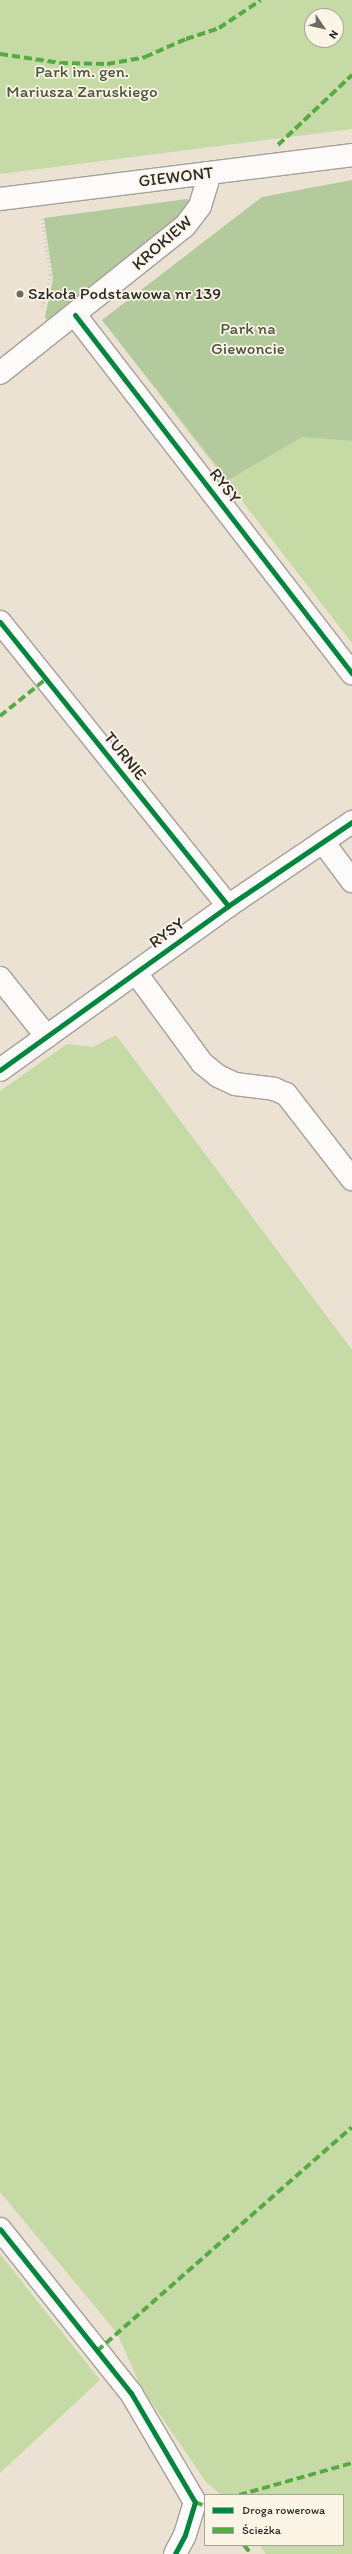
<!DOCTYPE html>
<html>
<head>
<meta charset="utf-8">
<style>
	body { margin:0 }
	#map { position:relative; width:352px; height:2554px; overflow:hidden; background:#ebe2d4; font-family:Itim,sans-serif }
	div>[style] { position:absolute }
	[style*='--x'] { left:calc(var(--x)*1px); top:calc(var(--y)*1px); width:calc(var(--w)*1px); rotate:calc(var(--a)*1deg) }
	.green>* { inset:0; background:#c6daa6 }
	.forest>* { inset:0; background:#b3ca9c }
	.path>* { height:2.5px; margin-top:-1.25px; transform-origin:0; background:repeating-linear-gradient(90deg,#cbc8c6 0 1px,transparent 0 4px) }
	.roads { filter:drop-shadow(1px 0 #a6a199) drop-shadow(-1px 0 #a6a199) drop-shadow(0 1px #a6a199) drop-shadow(0 -1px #a6a199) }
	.minor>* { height:22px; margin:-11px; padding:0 11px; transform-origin:11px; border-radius:11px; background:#fcfbf9 }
	.quiet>* { height:4px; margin-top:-2px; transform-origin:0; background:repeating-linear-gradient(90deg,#54ab44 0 8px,transparent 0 12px) }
	.cycleway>* { height:5px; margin:-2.5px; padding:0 2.5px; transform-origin:2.5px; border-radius:2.5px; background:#00873e }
	.dots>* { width:11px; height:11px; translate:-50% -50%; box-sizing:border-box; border:2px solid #fcf5e5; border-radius:50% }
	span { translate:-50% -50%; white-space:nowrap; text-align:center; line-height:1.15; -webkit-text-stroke:3.5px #fcf5e5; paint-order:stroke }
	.park-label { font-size:17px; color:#4a5540 }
	.street-label { font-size:17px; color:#2b2b2b }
	.poi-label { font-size:17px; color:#2b2b2b }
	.left { translate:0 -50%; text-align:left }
	.legend { position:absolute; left:204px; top:2494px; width:140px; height:52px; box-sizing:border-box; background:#fcf5e5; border:1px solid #a8a49b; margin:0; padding:5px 7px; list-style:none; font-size:12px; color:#2b2b2b }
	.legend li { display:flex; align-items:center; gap:8px; height:20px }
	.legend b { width:20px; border:1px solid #a8a49b }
	.north { position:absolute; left:304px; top:8px; width:40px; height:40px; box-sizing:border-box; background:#fcf5e5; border:1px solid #a8a49b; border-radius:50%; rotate:124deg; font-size:11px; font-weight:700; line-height:16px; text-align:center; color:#2b2b2b }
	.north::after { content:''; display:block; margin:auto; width:14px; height:18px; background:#6e6b66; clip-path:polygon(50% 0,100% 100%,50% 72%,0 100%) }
</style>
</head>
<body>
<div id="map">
	<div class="green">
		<div style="clip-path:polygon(evenodd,0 0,352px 0,352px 129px,0 174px,0 0,312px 16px,336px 16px,336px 40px,312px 40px,312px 16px)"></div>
		<div style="clip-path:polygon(352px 186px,352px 643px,102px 320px)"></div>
		<div style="clip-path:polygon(116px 1035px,352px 1350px,352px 2554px,266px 2554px,259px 2545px,343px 2545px,343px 2495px,221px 2495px,206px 2482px,141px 2387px,117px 2333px,0 2192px,0 1091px,67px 1044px,93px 1047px)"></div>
		<div style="clip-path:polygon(0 2254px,100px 2380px,0 2473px)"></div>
	</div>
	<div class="forest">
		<div style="clip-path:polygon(352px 180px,352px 441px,302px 437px,228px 480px,102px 320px,262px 197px)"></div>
		<div style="clip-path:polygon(187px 199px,189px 200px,186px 212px,48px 321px,45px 317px,53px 279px,44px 218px)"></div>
	</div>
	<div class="path">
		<div style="--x:42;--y:307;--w:33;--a:-76"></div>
		<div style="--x:50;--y:275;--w:58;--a:-98"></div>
	</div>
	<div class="roads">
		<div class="minor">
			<div style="--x:0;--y:199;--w:355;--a:-7.1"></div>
			<div style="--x:75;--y:315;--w:453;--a:52.3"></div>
			<div style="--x:0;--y:373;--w:236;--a:-38.5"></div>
			<div style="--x:185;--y:226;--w:25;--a:-53"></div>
			<div style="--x:200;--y:206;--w:24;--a:-73"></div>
			<div style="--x:207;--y:183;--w:10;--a:-90"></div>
			<div style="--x:0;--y:622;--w:364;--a:51.2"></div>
			<div style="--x:323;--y:842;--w:49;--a:53.4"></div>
			<div style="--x:136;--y:973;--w:112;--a:53.7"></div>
			<div style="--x:202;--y:1063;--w:21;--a:39"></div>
			<div style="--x:218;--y:1076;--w:19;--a:25"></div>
			<div style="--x:235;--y:1084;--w:39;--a:7"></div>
			<div style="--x:274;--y:1089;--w:13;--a:23"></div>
			<div style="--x:286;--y:1094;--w:108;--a:52.2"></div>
			<div style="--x:0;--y:978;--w:75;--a:51.5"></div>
			<div style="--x:0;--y:1070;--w:281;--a:-35.7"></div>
			<div style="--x:228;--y:906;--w:150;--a:-34.1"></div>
			<div style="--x:0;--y:2229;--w:210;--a:51.4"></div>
			<div style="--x:131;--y:2393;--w:126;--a:59.6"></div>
			<div style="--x:195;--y:2502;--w:34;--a:107"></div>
			<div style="--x:185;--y:2535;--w:21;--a:118"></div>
		</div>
	</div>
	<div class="quiet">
		<div style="--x:0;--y:54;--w:61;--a:8.5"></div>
		<div style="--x:60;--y:63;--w:47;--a:1.2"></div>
		<div style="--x:107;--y:64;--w:39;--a:-10"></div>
		<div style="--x:145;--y:57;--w:45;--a:-23.7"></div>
		<div style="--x:186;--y:39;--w:35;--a:-18"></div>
		<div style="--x:219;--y:28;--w:50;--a:-33.7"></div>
		<div style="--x:278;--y:145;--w:102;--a:-43.4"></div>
		<div style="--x:0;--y:716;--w:59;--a:-38.8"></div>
		<div style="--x:97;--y:2351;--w:339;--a:-41.3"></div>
		<div style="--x:239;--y:2495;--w:117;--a:-15.8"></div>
		<div style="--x:195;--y:2502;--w:11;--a:22"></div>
		<div style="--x:244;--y:2545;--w:11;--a:52"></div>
	</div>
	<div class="cycleway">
		<div style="--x:75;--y:315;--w:453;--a:52.3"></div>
		<div style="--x:0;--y:622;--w:364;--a:51.2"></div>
		<div style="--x:0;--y:1070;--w:281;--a:-35.7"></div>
		<div style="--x:228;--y:906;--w:150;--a:-34.1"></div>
		<div style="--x:0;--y:2229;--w:210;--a:51.4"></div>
		<div style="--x:131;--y:2393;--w:126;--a:59.6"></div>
		<div style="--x:195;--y:2502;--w:34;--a:107"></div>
		<div style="--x:185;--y:2535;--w:21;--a:118"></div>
	</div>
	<div class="dots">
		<div style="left:20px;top:294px;background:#6e6b66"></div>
	</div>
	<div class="park-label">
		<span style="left:82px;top:82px">Park im. gen.<br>Mariusza Zaruskiego</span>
		<span style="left:248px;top:339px">Park na<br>Giewoncie</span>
	</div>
	<div class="street-label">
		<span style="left:176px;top:177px;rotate:-7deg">GIEWONT</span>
		<span style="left:162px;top:243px;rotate:-41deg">KROKIEW</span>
		<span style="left:225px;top:486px;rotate:52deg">RYSY</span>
		<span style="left:125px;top:756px;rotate:51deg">TURNIE</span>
		<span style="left:167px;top:933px;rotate:-36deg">RYSY</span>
	</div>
	<div class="poi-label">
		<span class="left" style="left:28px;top:294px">Szkoła Podstawowa nr 139</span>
	</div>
	<ul class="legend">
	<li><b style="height:5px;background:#00873e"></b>Droga rowerowa</li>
	<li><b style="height:5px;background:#54ab44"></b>Ścieżka</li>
	</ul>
	<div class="north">N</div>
</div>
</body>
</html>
